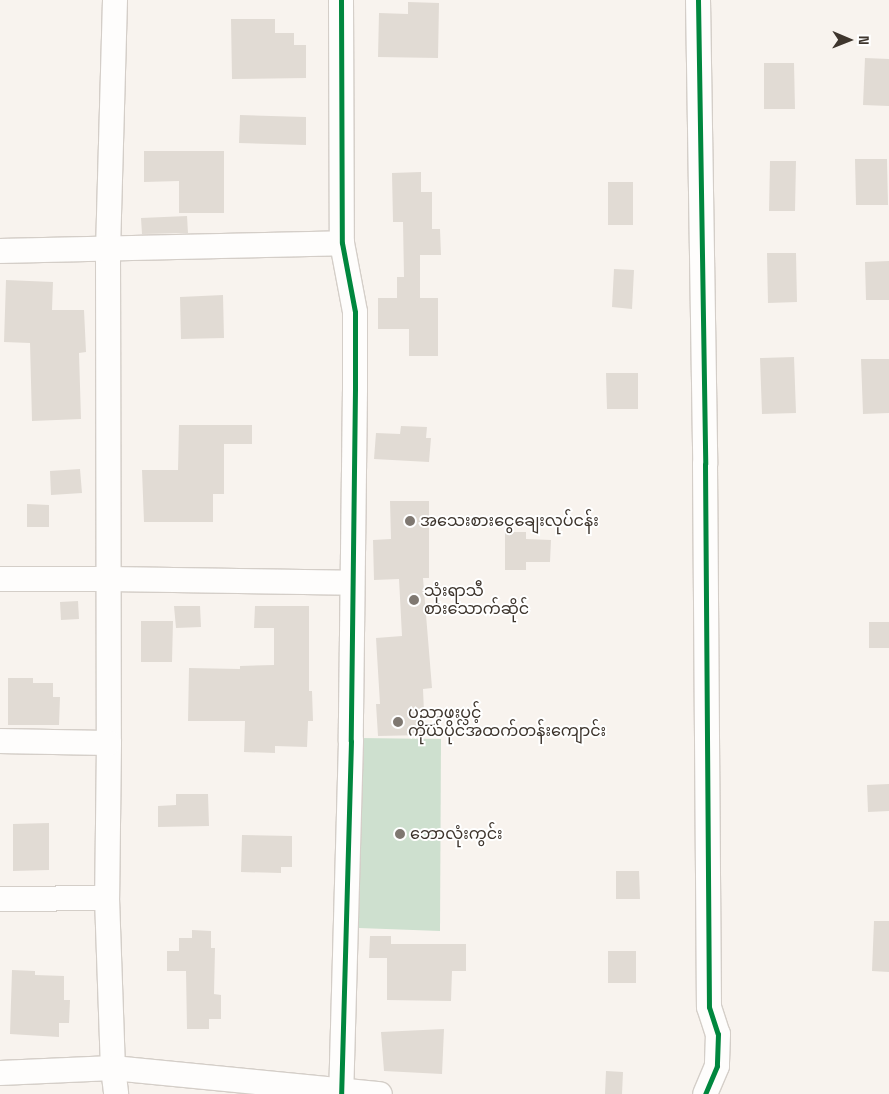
<!DOCTYPE html>
<html>
<head>
<meta charset="utf-8">
<style>
	body { margin:0 }
	#map { position:relative; width:889px; height:1094px; overflow:hidden; background:#f8f3ee; font-family:"Space Grotesk","Noto Sans Myanmar",sans-serif }
	div>[style] { position:absolute }
	[style*='--x'] { left:calc(var(--x)*1px); top:calc(var(--y)*1px); width:calc(var(--w)*1px); rotate:calc(var(--a)*1deg) }
	.green>* { inset:0; background:#cee0cf }
	.building>* { inset:0; background:#e1dbd4 }
	.roads { filter:drop-shadow(1px 0 #d4cec8) drop-shadow(-1px 0 #d4cec8) drop-shadow(0 1px #d4cec8) drop-shadow(0 -1px #d4cec8) }
	.minor>* { height:24px; margin:-12px; padding:0 12px; transform-origin:12px; border-radius:12px; background:#fefdfc }
	.cycleway>* { height:5px; margin:-2.5px; padding:0 2.5px; transform-origin:2.5px; border-radius:2.5px; background:#00873e }
	.dots>* { width:14px; height:14px; translate:-50% -50%; box-sizing:border-box; border:2px solid #fff; border-radius:50% }
	span { translate:-50% -50%; white-space:nowrap; text-align:center; line-height:1.15; -webkit-text-stroke:4px #fff; paint-order:stroke }
	.poi-label { font-size:16px; color:#3e352d }
	.left { translate:0 -50%; text-align:left }
	.north { position:absolute; left:824px; top:15px; width:50px; height:50px; -webkit-text-stroke:4px #fff; paint-order:stroke; rotate:91deg; font-size:14px; font-weight:700; line-height:20px; text-align:center; color:#3e352d }
	.north::after { content:''; display:block; margin:auto; width:18px; height:22px; background:#3e352d; clip-path:polygon(50% 0,100% 100%,50% 72%,0 100%) }
</style>
</head>
<body>
<div id="map">
	<div class="green">
		<div style="clip-path:polygon(359px 738px,441px 739px,440px 931px,359px 928px)"></div>
	</div>
	<div class="building">
		<div style="clip-path:polygon(408px 2px,439px 3px,438px 58px,378px 57px,379px 13px,408px 14px)"></div>
		<div style="clip-path:polygon(231px 19px,275px 19px,275px 33px,294px 33px,294px 45px,306px 45px,306px 78px,232px 79px)"></div>
		<div style="clip-path:polygon(865px 58px,889px 59px,889px 106px,863px 105px)"></div>
		<div style="clip-path:polygon(764px 63px,794px 63px,795px 109px,764px 109px)"></div>
		<div style="clip-path:polygon(240px 115px,306px 117px,306px 145px,239px 143px)"></div>
		<div style="clip-path:polygon(144px 151px,224px 151px,224px 213px,179px 213px,179px 181px,144px 182px)"></div>
		<div style="clip-path:polygon(855px 159px,887px 159px,888px 205px,856px 205px)"></div>
		<div style="clip-path:polygon(770px 161px,796px 161px,795px 211px,769px 211px)"></div>
		<div style="clip-path:polygon(421px 172px,421px 192px,432px 192px,432px 229px,440px 229px,441px 255px,420px 255px,420px 298px,438px 298px,438px 356px,409px 356px,409px 329px,378px 329px,378px 298px,397px 298px,397px 277px,404px 277px,403px 222px,393px 222px,392px 173px)"></div>
		<div style="clip-path:polygon(608px 182px,633px 182px,633px 225px,608px 225px)"></div>
		<div style="clip-path:polygon(187px 216px,188px 233px,142px 234px,141px 218px)"></div>
		<div style="clip-path:polygon(767px 253px,796px 253px,797px 302px,768px 303px)"></div>
		<div style="clip-path:polygon(889px 261px,889px 300px,866px 300px,865px 262px)"></div>
		<div style="clip-path:polygon(614px 269px,634px 270px,632px 309px,612px 307px)"></div>
		<div style="clip-path:polygon(6px 280px,53px 282px,52px 310px,84px 310px,86px 352px,79px 353px,81px 419px,32px 421px,30px 343px,4px 342px)"></div>
		<div style="clip-path:polygon(223px 295px,224px 338px,181px 339px,180px 297px)"></div>
		<div style="clip-path:polygon(794px 357px,796px 413px,762px 414px,760px 358px)"></div>
		<div style="clip-path:polygon(861px 359px,889px 359px,889px 413px,863px 414px)"></div>
		<div style="clip-path:polygon(606px 373px,638px 373px,638px 409px,607px 409px)"></div>
		<div style="clip-path:polygon(179px 425px,252px 425px,252px 444px,224px 444px,224px 494px,213px 494px,213px 522px,144px 522px,142px 470px,178px 470px)"></div>
		<div style="clip-path:polygon(401px 426px,427px 427px,426px 438px,431px 438px,429px 462px,374px 459px,376px 433px,400px 434px)"></div>
		<div style="clip-path:polygon(80px 469px,82px 493px,51px 495px,50px 471px)"></div>
		<div style="clip-path:polygon(390px 501px,429px 501px,429px 578px,423px 578px,432px 688px,423px 689px,425px 735px,378px 736px,376px 704px,380px 704px,376px 638px,402px 636px,399px 579px,374px 580px,373px 540px,391px 539px)"></div>
		<div style="clip-path:polygon(27px 504px,49px 505px,49px 527px,27px 527px)"></div>
		<div style="clip-path:polygon(505px 532px,526px 532px,526px 539px,551px 540px,550px 562px,526px 562px,526px 570px,505px 570px)"></div>
		<div style="clip-path:polygon(78px 601px,79px 619px,61px 620px,60px 602px)"></div>
		<div style="clip-path:polygon(174px 606px,200px 606px,201px 627px,176px 628px)"></div>
		<div style="clip-path:polygon(255px 606px,309px 606px,309px 691px,312px 691px,313px 721px,308px 721px,307px 747px,275px 746px,275px 753px,244px 752px,245px 721px,188px 721px,189px 668px,240px 669px,240px 666px,274px 665px,274px 628px,254px 628px)"></div>
		<div style="clip-path:polygon(141px 621px,173px 621px,172px 662px,141px 662px)"></div>
		<div style="clip-path:polygon(869px 622px,889px 622px,889px 648px,869px 648px)"></div>
		<div style="clip-path:polygon(8px 678px,33px 678px,33px 683px,53px 683px,53px 697px,60px 697px,59px 725px,8px 725px)"></div>
		<div style="clip-path:polygon(889px 784px,889px 811px,868px 812px,867px 785px)"></div>
		<div style="clip-path:polygon(176px 794px,208px 794px,209px 826px,158px 827px,158px 806px,176px 805px)"></div>
		<div style="clip-path:polygon(49px 823px,49px 870px,13px 871px,13px 824px)"></div>
		<div style="clip-path:polygon(242px 835px,292px 836px,292px 867px,281px 867px,281px 873px,241px 872px)"></div>
		<div style="clip-path:polygon(616px 871px,639px 871px,640px 899px,616px 899px)"></div>
		<div style="clip-path:polygon(874px 921px,889px 921px,889px 972px,872px 971px)"></div>
		<div style="clip-path:polygon(192px 930px,211px 931px,211px 948px,215px 948px,214px 994px,221px 995px,221px 1019px,209px 1019px,209px 1029px,187px 1029px,186px 971px,167px 971px,167px 951px,179px 951px,179px 938px,192px 938px)"></div>
		<div style="clip-path:polygon(370px 936px,391px 936px,391px 944px,466px 944px,466px 971px,452px 971px,451px 1001px,387px 1000px,387px 958px,369px 958px)"></div>
		<div style="clip-path:polygon(608px 951px,636px 951px,636px 983px,608px 983px)"></div>
		<div style="clip-path:polygon(12px 970px,35px 971px,35px 975px,64px 976px,64px 1000px,70px 1000px,69px 1023px,59px 1023px,59px 1037px,10px 1034px)"></div>
		<div style="clip-path:polygon(444px 1029px,442px 1074px,384px 1071px,381px 1032px)"></div>
		<div style="clip-path:polygon(606px 1071px,623px 1072px,622px 1094px,605px 1094px)"></div>
	</div>
	<div class="roads">
		<div class="minor">
			<div style="--x:115;--y:0;--w:249;--a:91.6"></div>
			<div style="--x:108;--y:249;--w:494;--a:89.9"></div>
			<div style="--x:109;--y:743;--w:155;--a:90.7"></div>
			<div style="--x:107;--y:898;--w:170;--a:88"></div>
			<div style="--x:113;--y:1068;--w:26;--a:83"></div>
			<div style="--x:341;--y:0;--w:243;--a:89.8"></div>
			<div style="--x:342;--y:243;--w:70;--a:79.3"></div>
			<div style="--x:355;--y:312;--w:77;--a:90"></div>
			<div style="--x:355;--y:389;--w:352;--a:90.7"></div>
			<div style="--x:351;--y:741;--w:353;--a:91.6"></div>
			<div style="--x:698;--y:0;--w:464;--a:89.1"></div>
			<div style="--x:705;--y:464;--w:543;--a:89.58"></div>
			<div style="--x:709;--y:1007;--w:28;--a:72"></div>
			<div style="--x:718;--y:1034;--w:32;--a:92"></div>
			<div style="--x:717;--y:1066;--w:30;--a:113"></div>
			<div style="--x:0;--y:251;--w:342;--a:-1.3"></div>
			<div style="--x:0;--y:579;--w:109;--a:0"></div>
			<div style="--x:109;--y:579;--w:243;--a:0.9"></div>
			<div style="--x:0;--y:741;--w:109;--a:1.1"></div>
			<div style="--x:0;--y:899;--w:107;--a:-0.5"></div>
			<div style="--x:0;--y:1073;--w:113;--a:-2.5"></div>
			<div style="--x:113;--y:1068;--w:268;--a:5.6"></div>
		</div>
	</div>
	<div class="cycleway">
		<div style="--x:341;--y:0;--w:243;--a:89.8"></div>
		<div style="--x:342;--y:243;--w:70;--a:79.3"></div>
		<div style="--x:355;--y:312;--w:77;--a:90"></div>
		<div style="--x:355;--y:389;--w:352;--a:90.7"></div>
		<div style="--x:351;--y:741;--w:353;--a:91.6"></div>
		<div style="--x:698;--y:0;--w:464;--a:89.1"></div>
		<div style="--x:705;--y:464;--w:543;--a:89.58"></div>
		<div style="--x:709;--y:1007;--w:28;--a:72"></div>
		<div style="--x:718;--y:1034;--w:32;--a:92"></div>
		<div style="--x:717;--y:1066;--w:30;--a:113"></div>
	</div>
	<div class="dots">
		<div style="left:410px;top:521px;background:#7f7871"></div>
		<div style="left:414px;top:600px;background:#7f7871"></div>
		<div style="left:398px;top:722px;background:#7f7871"></div>
		<div style="left:400px;top:834px;background:#7f7871"></div>
	</div>
	<div class="poi-label">
		<span class="left" style="left:420px;top:521px">အသေးစားငွေချေးလုပ်ငန်း</span>
		<span class="left" style="left:424px;top:600px">သုံးရာသီ<br>စားသောက်ဆိုင်</span>
		<span class="left" style="left:408px;top:722px">ပညာဖူးပွင့်<br>ကိုယ်ပိုင်အထက်တန်းကျောင်း</span>
		<span class="left" style="left:410px;top:834px">ဘောလုံးကွင်း</span>
	</div>
	<div class="north">N</div>
</div>
</body>
</html>
